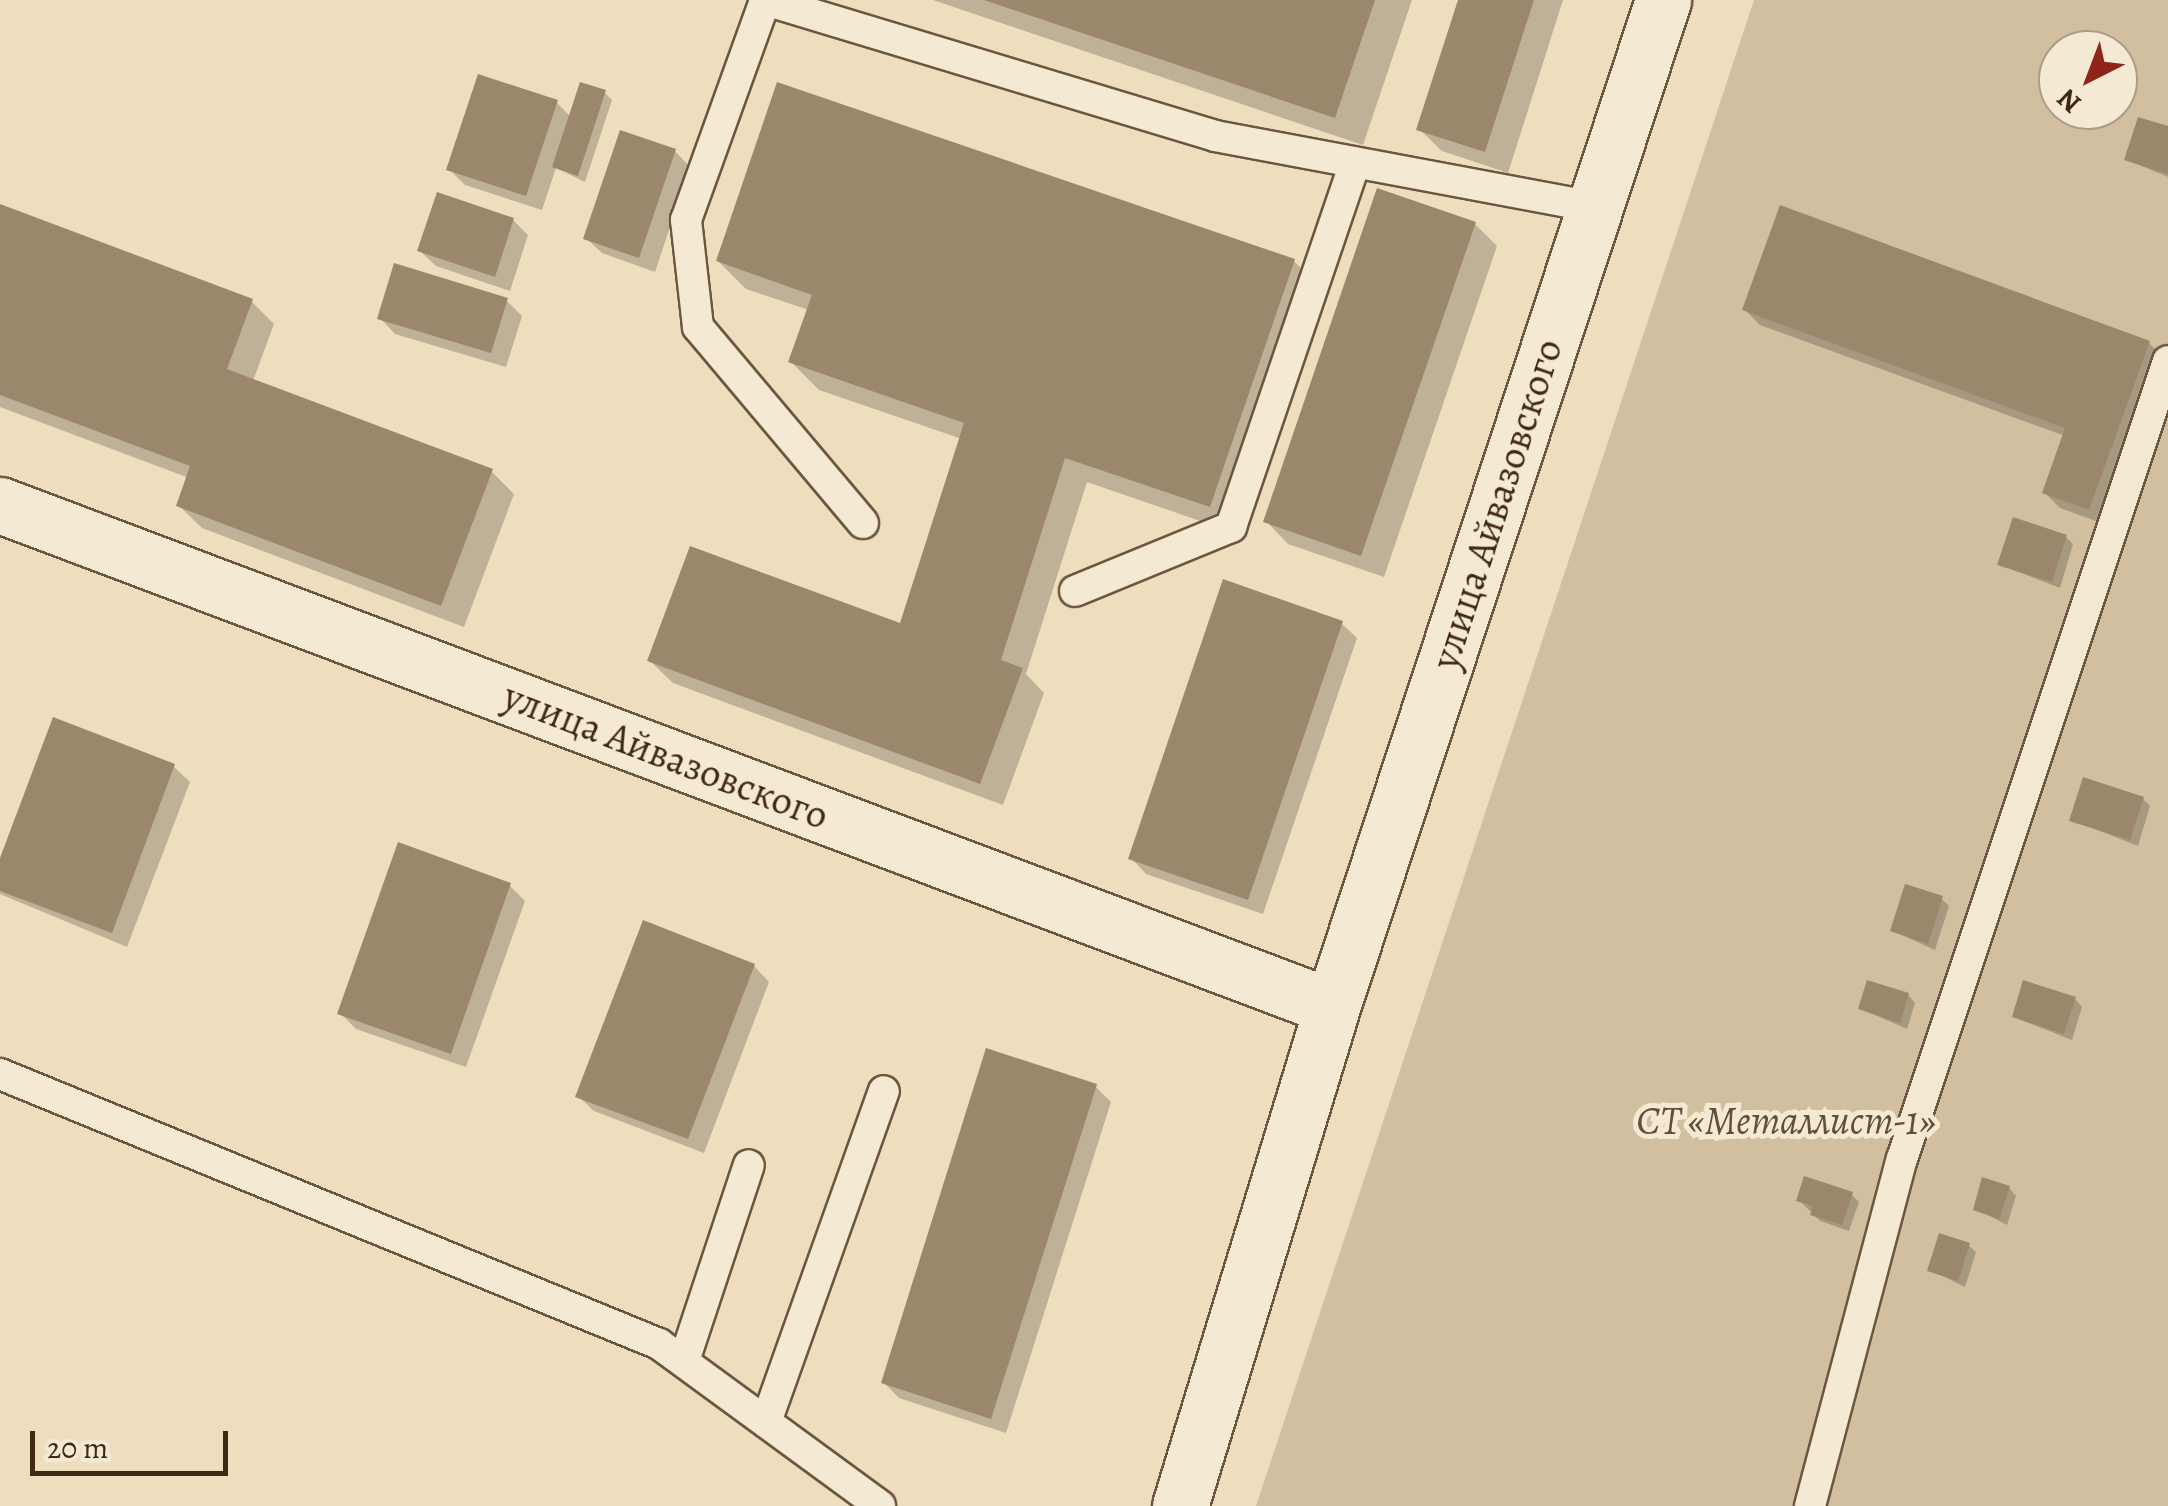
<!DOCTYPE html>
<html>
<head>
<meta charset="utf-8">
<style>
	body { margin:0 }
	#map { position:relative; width:2168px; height:1506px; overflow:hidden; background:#eedebd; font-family:Alegreya,serif }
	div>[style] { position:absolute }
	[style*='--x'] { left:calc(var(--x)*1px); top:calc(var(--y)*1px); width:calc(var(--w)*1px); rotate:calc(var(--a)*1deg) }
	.green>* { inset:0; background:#d1bfa0 }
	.shadow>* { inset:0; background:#0003 }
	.building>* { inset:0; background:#9b876c }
	.roads { filter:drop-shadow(2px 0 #6c563f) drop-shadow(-2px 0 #6c563f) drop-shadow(0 2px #6c563f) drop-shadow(0 -2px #6c563f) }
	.service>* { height:30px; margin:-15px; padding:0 15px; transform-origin:15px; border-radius:15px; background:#f4ead4 }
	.minor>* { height:55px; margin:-27.5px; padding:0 27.5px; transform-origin:27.5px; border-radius:27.5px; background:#f4ead4 }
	span { translate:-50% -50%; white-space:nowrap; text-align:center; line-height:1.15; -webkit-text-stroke:10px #f4ead4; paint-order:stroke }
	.street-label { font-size:40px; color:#412815 }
	.park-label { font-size:40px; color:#654e38; font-style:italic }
	.north { position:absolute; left:2038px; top:30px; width:100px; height:100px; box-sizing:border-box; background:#f4ead4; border:2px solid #ac9c88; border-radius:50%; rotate:222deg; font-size:28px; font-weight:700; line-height:40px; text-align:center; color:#412815 }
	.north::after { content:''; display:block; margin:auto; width:35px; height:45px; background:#8f2418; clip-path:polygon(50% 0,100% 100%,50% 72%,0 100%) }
	.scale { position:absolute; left:30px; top:1431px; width:198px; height:45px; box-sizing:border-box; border:5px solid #412815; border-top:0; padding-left:12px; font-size:30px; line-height:35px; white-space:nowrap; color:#412815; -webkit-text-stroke:8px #f4ead4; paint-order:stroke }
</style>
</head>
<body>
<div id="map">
	<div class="green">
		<div style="clip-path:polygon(evenodd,1754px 0,2168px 0,2168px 1506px,1256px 1506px,1754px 0,2058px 50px,2118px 50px,2118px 110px,2058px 110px,2058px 50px)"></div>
	</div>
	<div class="shadow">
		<div style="clip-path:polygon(933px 0,1412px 0,1363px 145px)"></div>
		<div style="clip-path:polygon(1461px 0,1563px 0,1508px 173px,1442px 151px,1419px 129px)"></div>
		<div style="clip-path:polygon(604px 92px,612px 100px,585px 182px,556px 168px,542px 210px,465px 185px,449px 169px,557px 103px,571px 117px)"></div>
		<div style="clip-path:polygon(2168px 129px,2168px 177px,2127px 160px)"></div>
		<div style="clip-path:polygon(675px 151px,690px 167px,655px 272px,602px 253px,586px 238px)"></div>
		<div style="clip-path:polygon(0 206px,251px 301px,274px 324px,253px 381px,491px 471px,514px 494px,464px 627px,202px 528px,179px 506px,189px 478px,0 407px)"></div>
		<div style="clip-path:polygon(513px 220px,528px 235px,510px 291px,436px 266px,420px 251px)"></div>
		<div style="clip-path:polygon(1475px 224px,1497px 246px,1384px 577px,1288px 544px,1266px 521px)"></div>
		<div style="clip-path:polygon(718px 261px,1294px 261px,1322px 289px,1238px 534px,1087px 482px,1026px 674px,1044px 693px,1003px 805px,673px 683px,650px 661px,902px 626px,962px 439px,819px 390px,791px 362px,809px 310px,746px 289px)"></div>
		<div style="clip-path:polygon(506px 300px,522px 316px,506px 367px,395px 334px,380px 318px)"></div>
		<div style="clip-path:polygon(1744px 309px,2149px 343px,2165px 359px,2104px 524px,2060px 508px,2044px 492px,2065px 436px,1760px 325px)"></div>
		<div style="clip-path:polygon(2066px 537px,2073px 544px,2060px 588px,2000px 565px)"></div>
		<div style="clip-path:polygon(1341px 623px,1357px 638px,1263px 914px,1146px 874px,1131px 858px)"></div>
		<div style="clip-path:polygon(54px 721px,174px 767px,190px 782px,127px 947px,0 894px,0 865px)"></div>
		<div style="clip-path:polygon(2143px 799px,2150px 806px,2138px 846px,2072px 820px)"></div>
		<div style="clip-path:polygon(509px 885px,525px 901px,466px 1067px,356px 1029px,340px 1013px)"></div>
		<div style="clip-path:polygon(1942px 899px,1949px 906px,1935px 950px,1893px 931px)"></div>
		<div style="clip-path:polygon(754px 966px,769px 982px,704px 1153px,594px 1111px,578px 1096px)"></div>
		<div style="clip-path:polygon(1908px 995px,1915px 1003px,1907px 1029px,1861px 1009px)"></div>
		<div style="clip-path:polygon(2075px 999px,2082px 1007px,2072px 1040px,2014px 1017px)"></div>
		<div style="clip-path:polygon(1095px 1086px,1111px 1102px,1006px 1433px,899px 1398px,883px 1382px)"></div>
		<div style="clip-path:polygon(2009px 1188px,2016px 1196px,2007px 1225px,1976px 1209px)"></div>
		<div style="clip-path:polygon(1851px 1194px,1859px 1202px,1849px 1231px,1820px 1221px,1799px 1200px)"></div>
		<div style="clip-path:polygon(1968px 1245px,1976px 1252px,1965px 1287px,1930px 1270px)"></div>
	</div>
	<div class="building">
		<div style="clip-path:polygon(984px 0,1375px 0,1335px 118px)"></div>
		<div style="clip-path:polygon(1458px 0,1534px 0,1485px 152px,1416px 130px)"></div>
		<div style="clip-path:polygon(478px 74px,558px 100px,526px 196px,446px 170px)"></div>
		<div style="clip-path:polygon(580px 82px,606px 90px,578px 176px,552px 167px)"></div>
		<div style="clip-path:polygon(777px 82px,1295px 259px,1210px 507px,1065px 458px,1001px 660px,1023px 668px,980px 784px,647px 661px,690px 546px,900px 623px,964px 423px,788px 362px,812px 295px,716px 261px)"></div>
		<div style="clip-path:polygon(2138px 117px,2168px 126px,2168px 174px,2124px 160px)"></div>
		<div style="clip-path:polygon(620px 130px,676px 149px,639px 258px,583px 239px)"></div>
		<div style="clip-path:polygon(1377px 188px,1476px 222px,1361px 556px,1263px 522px)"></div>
		<div style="clip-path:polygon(437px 192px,514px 218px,495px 277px,417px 251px)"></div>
		<div style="clip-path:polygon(0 204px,253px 299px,227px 369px,493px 469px,441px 606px,176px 506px,190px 466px,0 395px)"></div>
		<div style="clip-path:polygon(1780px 205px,2150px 341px,2089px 510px,2042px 493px,2065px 428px,1742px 310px)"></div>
		<div style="clip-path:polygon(394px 263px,508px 298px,491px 353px,377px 319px)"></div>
		<div style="clip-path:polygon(2013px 517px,2067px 535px,2052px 582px,1997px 565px)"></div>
		<div style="clip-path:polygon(1223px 579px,1343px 621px,1248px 900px,1128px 859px)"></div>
		<div style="clip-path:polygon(53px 717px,175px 764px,112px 933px,0 891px,0 858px)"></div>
		<div style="clip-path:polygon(2083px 777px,2144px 797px,2130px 840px,2069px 821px)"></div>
		<div style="clip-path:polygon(398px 842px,511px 883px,451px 1054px,337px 1014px)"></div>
		<div style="clip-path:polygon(1905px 884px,1943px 896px,1928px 944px,1890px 931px)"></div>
		<div style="clip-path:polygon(643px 920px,755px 964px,688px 1139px,575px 1097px)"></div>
		<div style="clip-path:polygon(1867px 980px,1909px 993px,1900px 1023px,1858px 1009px)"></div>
		<div style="clip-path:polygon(2023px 980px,2076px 997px,2064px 1034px,2012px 1017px)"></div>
		<div style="clip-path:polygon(986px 1048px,1097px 1084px,991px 1419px,881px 1383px)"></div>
		<div style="clip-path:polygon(1804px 1176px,1853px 1192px,1842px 1225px,1810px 1215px,1813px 1206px,1796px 1201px)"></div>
		<div style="clip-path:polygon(1982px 1177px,2010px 1186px,1999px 1219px,1973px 1210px)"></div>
		<div style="clip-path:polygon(1939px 1233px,1970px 1243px,1958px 1281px,1927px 1271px)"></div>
	</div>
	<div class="roads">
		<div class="service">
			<div style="--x:863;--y:523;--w:256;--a:-130.1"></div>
			<div style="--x:698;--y:327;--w:108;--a:-96.4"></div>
			<div style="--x:686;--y:220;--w:234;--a:-70.2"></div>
			<div style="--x:765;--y:0;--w:470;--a:16.8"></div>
			<div style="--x:1215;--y:136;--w:387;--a:10.6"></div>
			<div style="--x:1075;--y:591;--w:169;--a:-22.3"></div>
			<div style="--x:1231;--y:527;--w:385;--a:-71.2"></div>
			<div style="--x:0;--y:1074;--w:712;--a:22.28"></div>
			<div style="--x:659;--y:1344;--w:274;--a:36.2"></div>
			<div style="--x:684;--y:1361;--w:206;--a:-71.7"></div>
			<div style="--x:766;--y:1422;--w:351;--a:-70.4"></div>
			<div style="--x:1810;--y:1506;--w:359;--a:-75.2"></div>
			<div style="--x:1902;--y:1159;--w:841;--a:-71.57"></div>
		</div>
		<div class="minor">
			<div style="--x:0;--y:505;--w:1423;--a:20.65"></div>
			<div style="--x:1180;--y:1506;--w:522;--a:-73.06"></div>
			<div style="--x:1332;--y:1007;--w:1060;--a:-71.8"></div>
		</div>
	</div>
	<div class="street-label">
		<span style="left:1497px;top:504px;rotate:-72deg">улица Айвазовского</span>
		<span style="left:666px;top:756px;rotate:21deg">улица Айвазовского</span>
	</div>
	<div class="park-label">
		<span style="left:1786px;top:1121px">СТ «Металлист-1»</span>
	</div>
	<div class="north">N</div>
	<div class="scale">20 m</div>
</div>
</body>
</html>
